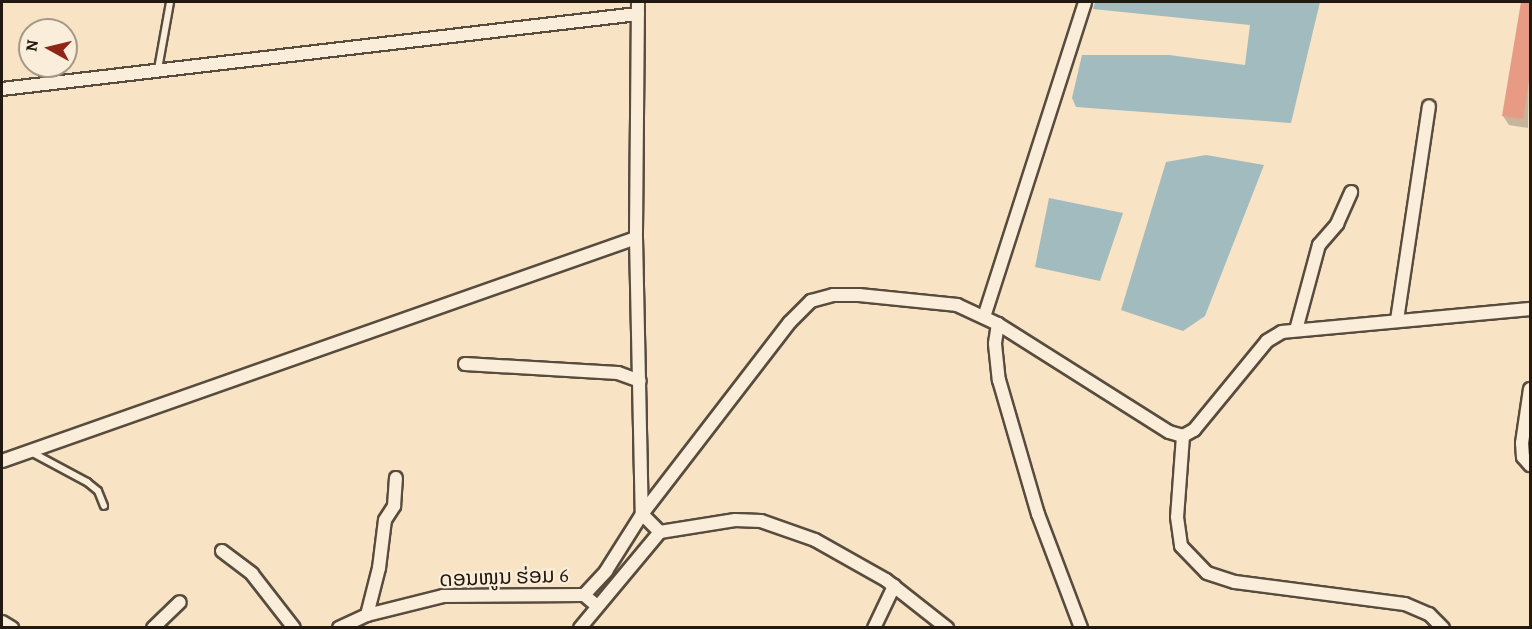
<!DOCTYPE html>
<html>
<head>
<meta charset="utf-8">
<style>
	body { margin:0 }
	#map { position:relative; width:1532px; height:629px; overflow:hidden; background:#f8e3c5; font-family:Alegreya,"Noto Sans Lao",serif }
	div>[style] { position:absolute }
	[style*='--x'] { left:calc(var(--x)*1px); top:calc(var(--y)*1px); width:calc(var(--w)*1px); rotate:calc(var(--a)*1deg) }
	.water>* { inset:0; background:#a2bbbe }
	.shadow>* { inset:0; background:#0003 }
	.building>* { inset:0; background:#e89b84 }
	.roads { filter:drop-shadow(2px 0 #584c3e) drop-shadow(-2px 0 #584c3e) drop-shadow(0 2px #584c3e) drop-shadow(0 -2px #584c3e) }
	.lane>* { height:6px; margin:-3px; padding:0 3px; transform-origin:3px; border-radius:3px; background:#faedd9 }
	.street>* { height:12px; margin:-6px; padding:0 6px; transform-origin:6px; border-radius:6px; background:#faedd9 }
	span { translate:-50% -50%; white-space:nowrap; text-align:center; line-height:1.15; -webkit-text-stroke:4.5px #faedd9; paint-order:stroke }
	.street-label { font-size:21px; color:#221a11 }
	.frame { position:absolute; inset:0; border:3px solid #221a11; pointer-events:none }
	.north { position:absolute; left:18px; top:18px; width:60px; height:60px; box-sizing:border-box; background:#faedd9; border:2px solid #a49989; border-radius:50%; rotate:278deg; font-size:16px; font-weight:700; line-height:24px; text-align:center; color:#221a11 }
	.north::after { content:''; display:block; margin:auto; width:21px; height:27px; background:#8f2418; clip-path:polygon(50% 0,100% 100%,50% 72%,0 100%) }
</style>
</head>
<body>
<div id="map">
	<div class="water">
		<div style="clip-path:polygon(1095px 2px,1320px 2px,1291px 123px,1076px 107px,1072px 98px,1082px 55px,1169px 55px,1245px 65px,1250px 25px,1093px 9px)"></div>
		<div style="clip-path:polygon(1206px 155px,1264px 165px,1205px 316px,1183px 331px,1121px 310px,1166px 162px)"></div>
		<div style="clip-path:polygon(1049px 198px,1123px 213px,1100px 281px,1035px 267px)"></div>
	</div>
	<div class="shadow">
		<div style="clip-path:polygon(1522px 2px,1530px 2px,1528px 128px,1509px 125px,1503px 116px)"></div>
	</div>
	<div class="building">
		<div style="clip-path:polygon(1521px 2px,1530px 2px,1530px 73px,1523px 119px,1502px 116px)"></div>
	</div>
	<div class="roads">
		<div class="lane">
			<div style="--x:158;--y:69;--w:68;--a:-79.8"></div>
			<div style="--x:31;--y:452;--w:64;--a:28.2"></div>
			<div style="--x:87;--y:482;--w:14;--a:39"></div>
			<div style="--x:98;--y:491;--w:16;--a:68"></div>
		</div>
		<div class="street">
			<div style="--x:638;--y:2;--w:236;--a:90.5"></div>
			<div style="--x:636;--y:238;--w:276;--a:88.8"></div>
			<div style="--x:642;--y:514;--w:25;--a:45"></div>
			<div style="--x:2;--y:89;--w:640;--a:-6.73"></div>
			<div style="--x:984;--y:317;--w:331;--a:-72.2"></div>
			<div style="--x:1397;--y:320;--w:216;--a:-81.5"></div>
			<div style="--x:998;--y:324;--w:20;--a:99"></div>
			<div style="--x:995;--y:344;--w:36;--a:84"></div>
			<div style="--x:999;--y:380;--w:140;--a:73.8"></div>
			<div style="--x:1038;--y:514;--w:122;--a:69.3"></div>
			<div style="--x:1296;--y:330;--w:88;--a:-74.9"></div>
			<div style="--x:1319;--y:245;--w:28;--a:-49"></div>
			<div style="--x:1337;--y:224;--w:35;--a:-66"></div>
			<div style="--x:465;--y:364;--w:153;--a:3.4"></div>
			<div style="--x:618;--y:373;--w:23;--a:20"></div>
			<div style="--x:1530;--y:389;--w:55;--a:98.4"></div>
			<div style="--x:1522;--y:443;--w:14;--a:86"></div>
			<div style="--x:1523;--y:457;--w:11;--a:49"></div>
			<div style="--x:1183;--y:436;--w:81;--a:94.2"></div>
			<div style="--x:1177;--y:517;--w:29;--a:82"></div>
			<div style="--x:1181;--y:546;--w:37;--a:46"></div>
			<div style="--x:1207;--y:573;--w:29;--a:18"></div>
			<div style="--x:1235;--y:582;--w:171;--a:7.4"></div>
			<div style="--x:1405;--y:604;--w:26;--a:23"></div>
			<div style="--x:1429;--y:614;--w:20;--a:45"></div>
			<div style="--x:2;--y:461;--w:672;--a:-19.38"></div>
			<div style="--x:222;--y:551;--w:38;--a:37"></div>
			<div style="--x:252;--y:574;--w:68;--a:52.1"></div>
			<div style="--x:584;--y:595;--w:33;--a:-47"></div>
			<div style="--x:606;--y:571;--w:67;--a:-57.7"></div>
			<div style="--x:642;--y:514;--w:242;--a:-52.4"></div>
			<div style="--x:790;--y:322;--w:30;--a:-45"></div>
			<div style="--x:811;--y:301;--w:23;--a:-15"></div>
			<div style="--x:833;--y:295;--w:26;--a:0"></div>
			<div style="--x:859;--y:295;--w:99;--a:5.8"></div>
			<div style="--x:957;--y:305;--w:45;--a:24.9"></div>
			<div style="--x:998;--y:324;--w:202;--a:32.3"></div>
			<div style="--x:1169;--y:432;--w:15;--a:16"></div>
			<div style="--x:1183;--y:436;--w:13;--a:-29"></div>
			<div style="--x:1194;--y:430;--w:115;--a:-50.6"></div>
			<div style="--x:1267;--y:341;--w:17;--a:-31"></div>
			<div style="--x:1282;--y:332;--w:249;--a:-5.3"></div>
			<div style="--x:367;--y:615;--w:49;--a:-75.7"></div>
			<div style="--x:379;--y:568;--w:48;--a:-82.9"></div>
			<div style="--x:385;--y:520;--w:17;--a:-57"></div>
			<div style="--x:394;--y:506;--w:28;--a:-86"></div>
			<div style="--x:2;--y:622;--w:12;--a:31"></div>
			<div style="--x:153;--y:628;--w:37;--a:-44"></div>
			<div style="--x:339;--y:628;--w:31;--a:-25"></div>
			<div style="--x:367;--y:615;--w:78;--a:-14"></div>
			<div style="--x:443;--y:596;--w:141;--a:-0.4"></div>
			<div style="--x:584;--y:595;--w:17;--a:40"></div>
			<div style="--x:580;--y:628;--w:125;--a:-50.2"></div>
			<div style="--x:660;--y:532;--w:76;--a:-9.1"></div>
			<div style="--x:735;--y:520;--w:26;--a:2"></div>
			<div style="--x:761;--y:521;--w:57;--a:19.4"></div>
			<div style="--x:815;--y:540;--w:81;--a:29.4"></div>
			<div style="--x:886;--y:580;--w:78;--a:38.2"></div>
			<div style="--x:874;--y:628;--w:47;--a:-64.5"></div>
		</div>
	</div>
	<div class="street-label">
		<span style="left:504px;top:577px;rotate:-2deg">ດອນໜູນ ຮ່ອມ 6</span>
	</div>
	<div class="frame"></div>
	<div class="north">N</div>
</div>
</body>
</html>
